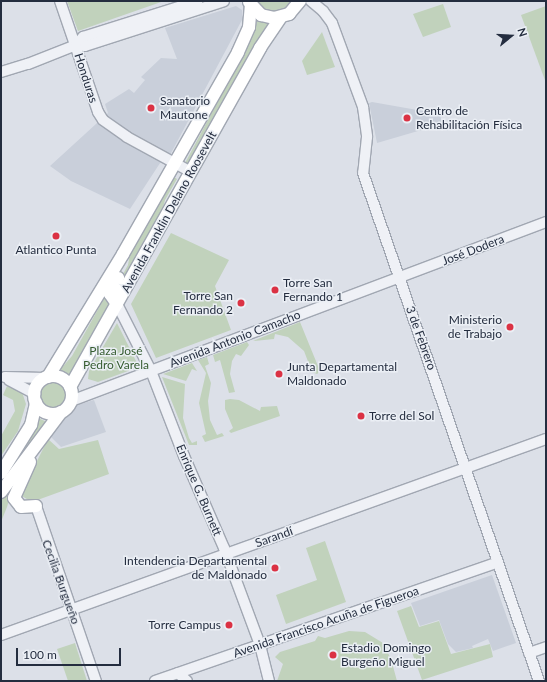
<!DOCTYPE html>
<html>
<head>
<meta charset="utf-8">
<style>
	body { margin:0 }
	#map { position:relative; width:547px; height:682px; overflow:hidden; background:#dce0e8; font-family:Lato,sans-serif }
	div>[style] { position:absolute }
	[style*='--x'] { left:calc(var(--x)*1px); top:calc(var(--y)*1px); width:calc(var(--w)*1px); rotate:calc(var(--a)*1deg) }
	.built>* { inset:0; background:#c9cfda }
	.green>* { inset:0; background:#c1d2bc }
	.round { border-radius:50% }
	.roads { filter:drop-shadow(1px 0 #a1a7b2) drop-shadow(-1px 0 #a1a7b2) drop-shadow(0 1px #a1a7b2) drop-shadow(0 -1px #a1a7b2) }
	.tertiary>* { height:10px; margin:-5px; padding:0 5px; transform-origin:5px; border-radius:5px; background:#eff1f6 }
	.secondary>* { height:12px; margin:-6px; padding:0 6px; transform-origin:6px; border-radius:6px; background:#fff }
	.secondary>.ring { margin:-6px; padding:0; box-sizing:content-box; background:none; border:12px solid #fff; border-radius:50% }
	.dots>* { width:11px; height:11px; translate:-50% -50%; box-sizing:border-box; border:2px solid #ebeff5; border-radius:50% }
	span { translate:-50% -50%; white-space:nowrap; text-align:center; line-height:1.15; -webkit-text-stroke:3px #ebeff5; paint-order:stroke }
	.street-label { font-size:12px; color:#242d3f }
	.poi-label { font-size:12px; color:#242d3f }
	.left { translate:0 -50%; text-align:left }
	.right { translate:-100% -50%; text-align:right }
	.park-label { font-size:12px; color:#365c30 }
	.frame { position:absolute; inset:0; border:2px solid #242d3f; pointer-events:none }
	.north { position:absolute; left:491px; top:16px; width:40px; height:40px; -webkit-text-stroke:3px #ebeff5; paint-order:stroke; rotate:72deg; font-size:11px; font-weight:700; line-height:16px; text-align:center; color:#242d3f }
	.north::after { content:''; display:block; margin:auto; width:14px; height:18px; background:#242d3f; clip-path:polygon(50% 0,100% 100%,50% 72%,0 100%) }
	.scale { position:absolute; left:16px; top:648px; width:105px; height:18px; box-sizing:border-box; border:2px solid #242d3f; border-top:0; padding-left:5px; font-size:12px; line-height:14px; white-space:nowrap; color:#242d3f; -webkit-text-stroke:3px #ebeff5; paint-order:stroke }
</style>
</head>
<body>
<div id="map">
	<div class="built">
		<div style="clip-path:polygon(236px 6px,242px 10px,243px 18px,170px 155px,164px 157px,130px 209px,71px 181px,50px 166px,108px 113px,105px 104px,129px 89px,134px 93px,145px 80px,141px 77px,161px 58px,177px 59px,165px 28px)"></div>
		<div style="clip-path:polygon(372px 102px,440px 114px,442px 124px,377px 143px,369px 103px)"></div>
		<div style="clip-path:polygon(94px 400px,106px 432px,61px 447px,49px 435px,63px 417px,77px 405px)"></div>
		<div style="clip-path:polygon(492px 575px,516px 643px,493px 651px,488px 639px,472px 646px,473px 648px,456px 652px,448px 644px,439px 620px,420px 626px,411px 603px)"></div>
	</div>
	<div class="green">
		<div style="clip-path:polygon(67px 1px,164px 1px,78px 31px)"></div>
		<div style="clip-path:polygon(256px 1px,295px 1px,290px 8px,276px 12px,262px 8px)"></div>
		<div style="clip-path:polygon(443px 4px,451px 27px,423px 37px,413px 14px)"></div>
		<div style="clip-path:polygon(546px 6px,546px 83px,521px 15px)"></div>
		<div style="clip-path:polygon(259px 16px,271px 20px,188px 167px,184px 165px,252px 37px)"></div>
		<div style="clip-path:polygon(322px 32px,335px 67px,307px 75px,302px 61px)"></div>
		<div style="clip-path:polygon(174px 177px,177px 179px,165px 200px,162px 212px,116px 294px,113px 292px,128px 265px,130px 253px)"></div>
		<div style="clip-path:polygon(171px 233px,229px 260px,215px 286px,231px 330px,156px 358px,131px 304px)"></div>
		<div style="clip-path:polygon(106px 295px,111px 301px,70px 378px,58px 372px,72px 356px)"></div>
		<div style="clip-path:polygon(300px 322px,320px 371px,317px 374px,312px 372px,304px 351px,288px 337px,275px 334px,274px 339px,253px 341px)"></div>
		<div style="clip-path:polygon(117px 323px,139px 367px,98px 382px,88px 379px,89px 371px)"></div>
		<div style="clip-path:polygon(247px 342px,249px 345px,241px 356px,236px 354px,232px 361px,230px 374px,235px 392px,229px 393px,220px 360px,215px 362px,213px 355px)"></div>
		<div style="clip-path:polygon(207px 357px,209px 364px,205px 366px,211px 383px,208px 401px,210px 420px,217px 435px,222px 433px,224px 436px,205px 442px,202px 436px,206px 434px,199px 403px,206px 373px,198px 360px)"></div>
		<div style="clip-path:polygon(192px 363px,197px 371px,192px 369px,186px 381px,163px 374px)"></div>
		<div style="clip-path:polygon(162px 377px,185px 384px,183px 418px,189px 438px,192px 443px,197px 441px,197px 445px,189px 445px)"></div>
		<div class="round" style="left:40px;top:381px;width:28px;height:28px"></div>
		<div style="clip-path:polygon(7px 386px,22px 392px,26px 404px,18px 431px,1px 456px,1px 436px,15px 411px,13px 400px,3px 395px)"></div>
		<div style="clip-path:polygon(230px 399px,239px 400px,260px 411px,261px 407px,277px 406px,280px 416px,231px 433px,229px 431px,233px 428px,225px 409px,225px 400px)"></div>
		<div style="clip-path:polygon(38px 418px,47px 422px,1px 488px,1px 480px)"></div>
		<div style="clip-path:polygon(48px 439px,59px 449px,98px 440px,109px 474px,32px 502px,20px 495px)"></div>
		<div style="clip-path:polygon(15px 479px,7px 507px,1px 522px,1px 500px)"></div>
		<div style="clip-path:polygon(325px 541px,346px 602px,286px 624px,276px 595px,317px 580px,306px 548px)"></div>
		<div style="clip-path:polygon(411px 606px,419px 627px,439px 621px,451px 654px,490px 644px,493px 657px,422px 680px,397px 611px)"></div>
		<div style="clip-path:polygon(349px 631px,365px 632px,383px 643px,391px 659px,397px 681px,277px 681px,283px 664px,275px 657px,280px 652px,315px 641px,318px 636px,325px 638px)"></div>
		<div style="clip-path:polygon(75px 643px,87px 681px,68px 681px,57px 649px)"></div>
	</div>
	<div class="roads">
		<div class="tertiary">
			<div style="--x:60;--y:1;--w:117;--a:71.1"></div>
			<div style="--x:98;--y:112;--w:9;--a:58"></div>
			<div style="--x:103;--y:120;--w:29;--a:35"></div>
			<div style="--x:127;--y:137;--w:73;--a:28.7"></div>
			<div style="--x:311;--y:1;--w:16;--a:40"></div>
			<div style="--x:323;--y:11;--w:15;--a:53"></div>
			<div style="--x:332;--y:23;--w:90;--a:69.7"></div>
			<div style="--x:363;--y:107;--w:30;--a:82"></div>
			<div style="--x:367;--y:137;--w:36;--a:96"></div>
			<div style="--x:363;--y:173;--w:538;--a:70.89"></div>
			<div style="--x:76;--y:45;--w:11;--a:-49"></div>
			<div style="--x:83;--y:37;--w:120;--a:-17.5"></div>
			<div style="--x:1;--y:72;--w:28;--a:-17"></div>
			<div style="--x:28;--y:64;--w:52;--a:-21.6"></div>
			<div style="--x:76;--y:45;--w:9;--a:6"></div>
			<div style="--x:85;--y:46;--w:146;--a:-17.9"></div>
			<div style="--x:117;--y:304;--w:75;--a:63.1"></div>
			<div style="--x:151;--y:371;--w:91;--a:68.8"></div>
			<div style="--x:184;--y:456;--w:100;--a:66.5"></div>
			<div style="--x:224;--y:548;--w:103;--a:69.6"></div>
			<div style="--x:260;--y:645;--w:37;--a:76"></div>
			<div style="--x:5;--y:377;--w:40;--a:1.4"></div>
			<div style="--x:9;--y:380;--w:30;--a:28"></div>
			<div style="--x:71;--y:401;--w:508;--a:-20.65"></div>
			<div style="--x:36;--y:506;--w:185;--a:71.1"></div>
			<div style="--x:1;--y:635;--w:579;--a:-19.78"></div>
			<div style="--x:529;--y:653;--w:18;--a:-19"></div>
			<div style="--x:178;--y:673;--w:12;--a:42"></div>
			<div style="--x:155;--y:681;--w:363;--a:-19.1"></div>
		</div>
		<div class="secondary">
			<div style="--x:249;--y:2;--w:18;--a:47"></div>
			<div style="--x:261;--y:15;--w:13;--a:13"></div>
			<div style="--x:274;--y:18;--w:16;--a:-15"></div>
			<div style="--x:289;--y:14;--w:17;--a:-50"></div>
			<div style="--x:117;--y:304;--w:12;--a:-125"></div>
			<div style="--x:110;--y:294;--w:18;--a:-63"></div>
			<div class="ring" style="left:34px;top:376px;width:26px;height:26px"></div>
			<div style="--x:48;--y:377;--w:144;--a:-58.6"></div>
			<div style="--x:123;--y:254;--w:232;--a:-60.3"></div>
			<div style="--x:238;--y:52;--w:27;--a:-66"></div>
			<div style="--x:249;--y:27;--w:22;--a:-85"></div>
			<div style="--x:70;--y:387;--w:389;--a:-60.7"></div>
			<div style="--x:260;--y:48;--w:37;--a:-56"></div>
			<div style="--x:30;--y:462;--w:39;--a:114"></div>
			<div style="--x:14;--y:498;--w:11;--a:52"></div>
			<div style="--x:21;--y:507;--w:15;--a:-4"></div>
			<div style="--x:1;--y:473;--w:57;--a:-58"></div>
			<div style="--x:31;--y:425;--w:23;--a:-77"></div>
			<div style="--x:1;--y:492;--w:100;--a:-53.1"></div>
		</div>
	</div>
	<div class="dots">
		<div style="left:151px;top:108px;background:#db3244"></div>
		<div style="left:407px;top:118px;background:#db3244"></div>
		<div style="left:56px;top:236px;background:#db3244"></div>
		<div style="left:275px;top:290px;background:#db3244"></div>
		<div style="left:241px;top:303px;background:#db3244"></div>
		<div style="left:510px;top:327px;background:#db3244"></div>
		<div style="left:279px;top:374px;background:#db3244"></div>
		<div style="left:361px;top:416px;background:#db3244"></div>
		<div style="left:275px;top:568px;background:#db3244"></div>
		<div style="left:229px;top:625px;background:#db3244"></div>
		<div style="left:333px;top:655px;background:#db3244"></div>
	</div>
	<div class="street-label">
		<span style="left:86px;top:78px;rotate:72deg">Honduras</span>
		<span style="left:169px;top:212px;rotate:-61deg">Avenida Franklin Delano Roosevelt</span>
		<span style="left:473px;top:250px;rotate:-21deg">José Dodera</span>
		<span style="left:421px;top:338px;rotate:70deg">3 de Febrero</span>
		<span style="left:235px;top:339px;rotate:-21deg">Avenida Antonio Camacho</span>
		<span style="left:199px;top:490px;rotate:67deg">Enrique G. Burnett</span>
		<span style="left:274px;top:537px;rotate:-20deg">Sarandí</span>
		<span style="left:61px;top:582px;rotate:70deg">Cecilia Burgueño</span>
		<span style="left:326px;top:622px;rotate:-19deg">Avenida Francisco Acuña de Figueroa</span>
	</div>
	<div class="poi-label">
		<span class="left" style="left:160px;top:108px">Sanatorio<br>Mautone</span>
		<span class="left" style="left:416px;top:118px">Centro de<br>Rehabilitación Física</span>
		<span style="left:56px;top:250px">Atlantico Punta</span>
		<span class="left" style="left:283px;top:290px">Torre San<br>Fernando 1</span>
		<span class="right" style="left:233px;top:303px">Torre San<br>Fernando 2</span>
		<span class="right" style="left:502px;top:327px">Ministerio<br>de Trabajo</span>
		<span class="left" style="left:287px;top:374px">Junta Departamental<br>Maldonado</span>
		<span class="left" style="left:369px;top:416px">Torre del Sol</span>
		<span class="right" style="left:267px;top:568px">Intendencia Departamental<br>de Maldonado</span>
		<span class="right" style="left:221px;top:625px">Torre Campus</span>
		<span class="left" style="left:341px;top:655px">Estadio Domingo<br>Burgeño Miguel</span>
	</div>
	<div class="park-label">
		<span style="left:116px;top:358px">Plaza José<br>Pedro Varela</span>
	</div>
	<div class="frame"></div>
	<div class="north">N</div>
	<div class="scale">100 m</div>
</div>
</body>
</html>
